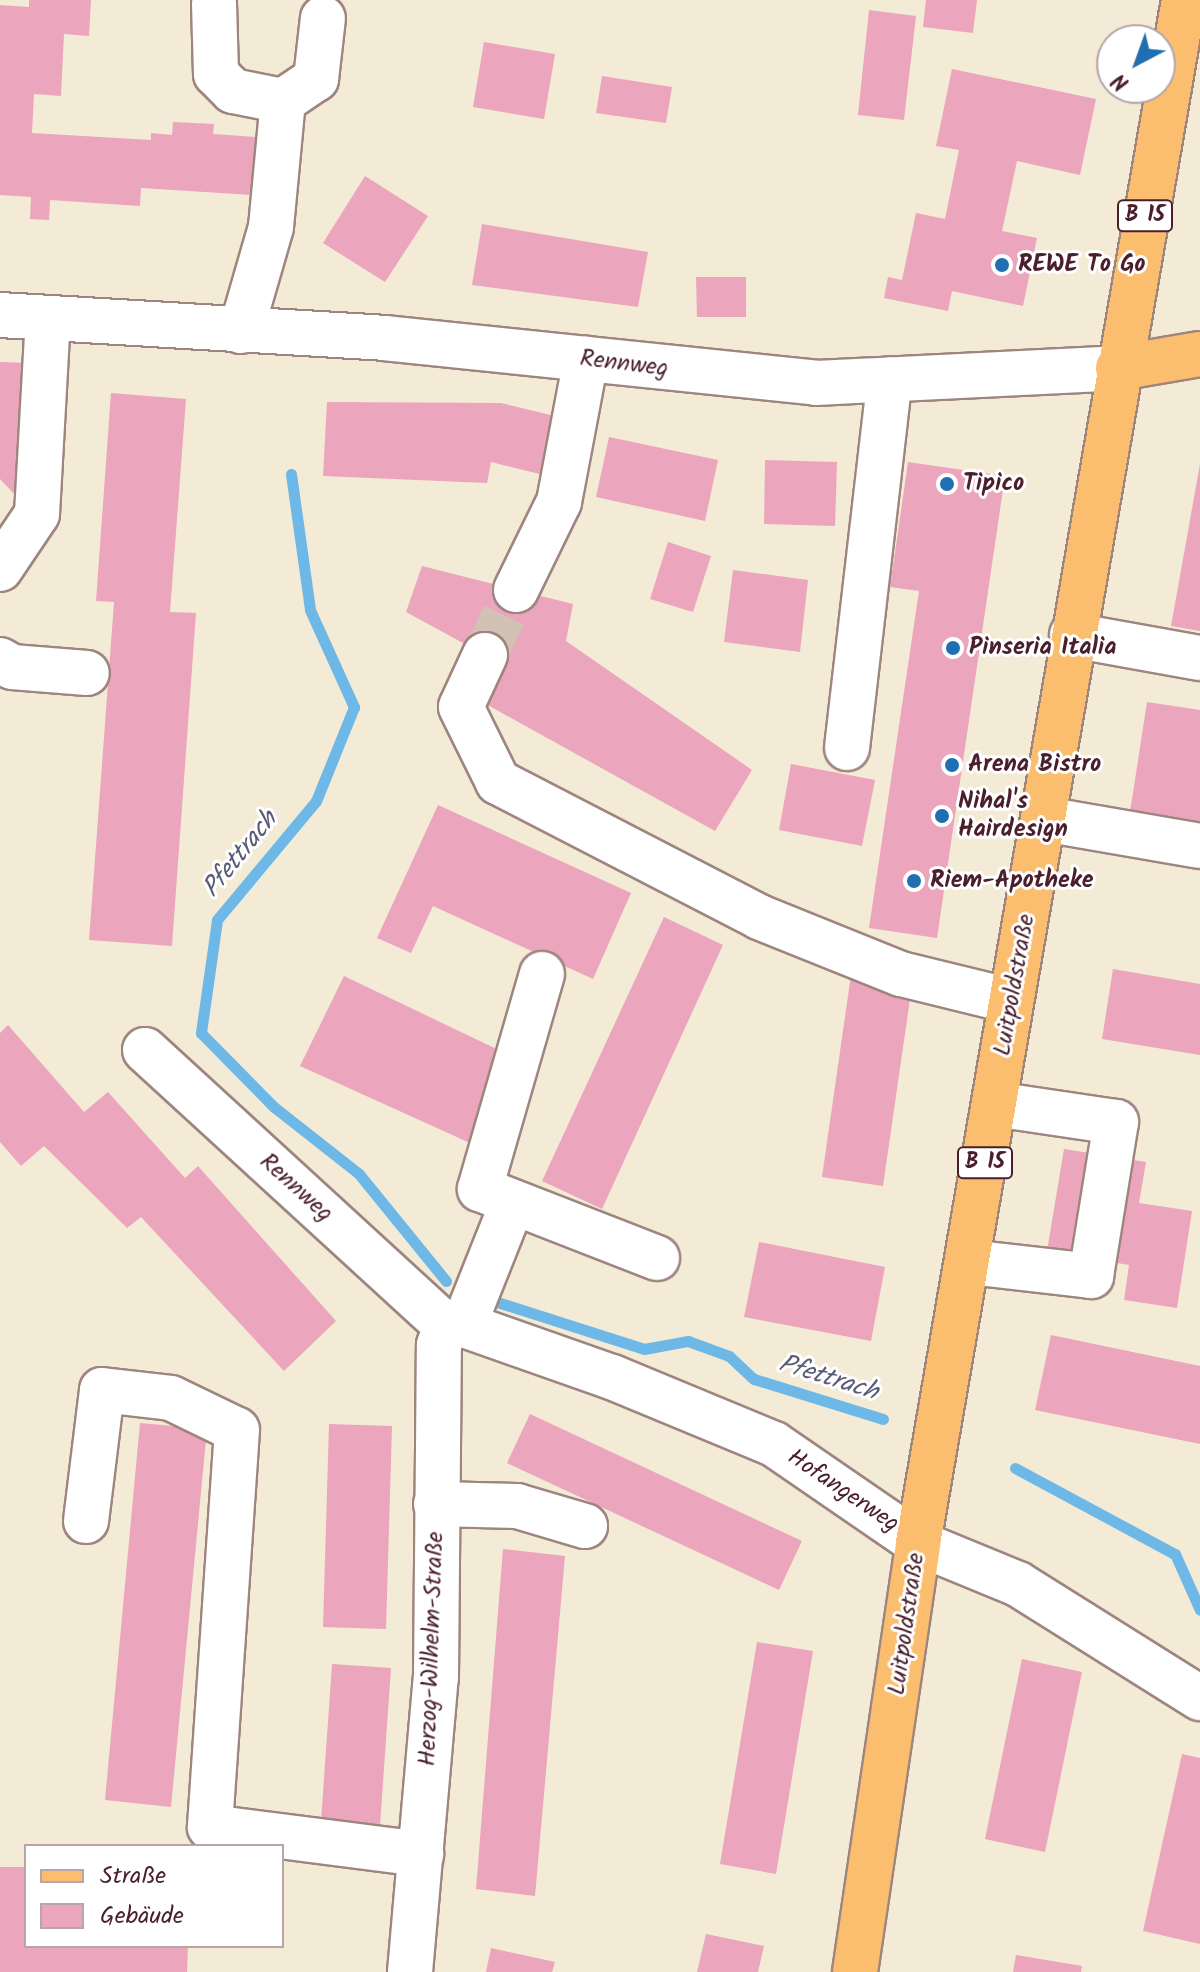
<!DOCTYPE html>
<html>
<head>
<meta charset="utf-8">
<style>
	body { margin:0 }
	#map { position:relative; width:1200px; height:1972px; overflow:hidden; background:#f3ebd6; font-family:Kalam,sans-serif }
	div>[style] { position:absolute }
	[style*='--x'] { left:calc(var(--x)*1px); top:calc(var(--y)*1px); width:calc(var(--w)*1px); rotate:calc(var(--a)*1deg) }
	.stream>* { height:11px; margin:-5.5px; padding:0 5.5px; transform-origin:5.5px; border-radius:5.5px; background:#6db8e6 }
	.building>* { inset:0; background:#eba5bd }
	.minor-tunnel>* { height:44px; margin-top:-22px; transform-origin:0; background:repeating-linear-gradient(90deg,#d1c2b4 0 44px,transparent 0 66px) }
	.roads { filter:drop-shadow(2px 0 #9e8580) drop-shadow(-2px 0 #9e8580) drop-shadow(0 2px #9e8580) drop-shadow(0 -2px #9e8580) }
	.minor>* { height:44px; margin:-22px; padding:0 22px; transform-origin:22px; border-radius:22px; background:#fff }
	.major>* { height:44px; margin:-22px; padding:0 22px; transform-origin:22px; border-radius:22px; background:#fbbe6e }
	.dots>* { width:22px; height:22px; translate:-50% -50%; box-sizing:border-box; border:4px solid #fff; border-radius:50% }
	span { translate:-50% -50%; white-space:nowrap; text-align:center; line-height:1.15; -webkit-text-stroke:6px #fff; paint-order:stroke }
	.shield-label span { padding:2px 6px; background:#fff; border:2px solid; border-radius:6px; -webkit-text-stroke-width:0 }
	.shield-label { font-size:22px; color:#4a1f2b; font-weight:700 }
	.poi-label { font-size:24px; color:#4a1f2b; font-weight:700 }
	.left { translate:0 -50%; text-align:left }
	.street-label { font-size:24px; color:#4a1f2b }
	.water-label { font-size:26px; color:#585c76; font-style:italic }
	.legend { position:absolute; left:24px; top:1844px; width:260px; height:104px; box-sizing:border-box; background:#fff; border:2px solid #b7a5aa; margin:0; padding:10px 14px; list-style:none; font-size:24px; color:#4a1f2b }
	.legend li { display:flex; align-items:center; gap:16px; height:40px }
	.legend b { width:40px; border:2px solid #b7a5aa }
	.north { position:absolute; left:1096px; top:24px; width:80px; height:80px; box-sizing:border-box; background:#fff; border:2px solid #b7a5aa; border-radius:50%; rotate:221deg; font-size:22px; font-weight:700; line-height:32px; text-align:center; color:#4a1f2b }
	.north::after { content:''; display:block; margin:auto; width:28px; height:36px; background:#1f6fb2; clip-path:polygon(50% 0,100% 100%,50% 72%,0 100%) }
</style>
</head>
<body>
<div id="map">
	<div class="stream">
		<div style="--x:291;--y:474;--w:137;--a:82"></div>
		<div style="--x:310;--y:610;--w:107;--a:65.6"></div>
		<div style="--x:354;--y:707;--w:101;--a:112"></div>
		<div style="--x:316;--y:801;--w:155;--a:129.8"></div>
		<div style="--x:217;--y:920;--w:114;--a:98.1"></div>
		<div style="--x:201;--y:1033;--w:104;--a:45.4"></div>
		<div style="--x:274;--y:1107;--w:108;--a:38.2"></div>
		<div style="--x:359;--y:1174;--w:138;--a:50.9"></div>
		<div style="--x:494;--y:1301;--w:157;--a:17.7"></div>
		<div style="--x:644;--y:1349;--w:45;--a:-10.3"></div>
		<div style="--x:688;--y:1341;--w:44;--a:20.1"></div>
		<div style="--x:729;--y:1356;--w:34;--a:43"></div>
		<div style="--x:754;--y:1379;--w:135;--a:17.2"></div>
		<div style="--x:1015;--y:1468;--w:182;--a:28.3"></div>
		<div style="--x:1175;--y:1554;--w:61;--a:65.9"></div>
	</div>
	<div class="building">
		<div style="clip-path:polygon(29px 0,91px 0,89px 36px,64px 34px,61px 96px,34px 94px,32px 133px,151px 140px,151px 133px,172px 135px,173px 122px,214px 124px,213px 134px,271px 138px,267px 196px,141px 188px,140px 206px,50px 200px,49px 220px,30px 219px,31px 197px,0 195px,0 5px,29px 7px)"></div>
		<div style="clip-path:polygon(926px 0,977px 0,973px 33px,923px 27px)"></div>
		<div style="clip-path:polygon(869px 10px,916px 16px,904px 120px,858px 115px)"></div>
		<div style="clip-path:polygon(484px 42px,555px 54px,544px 119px,473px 107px)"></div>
		<div style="clip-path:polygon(952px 69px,1096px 99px,1080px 175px,1017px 161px,1002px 231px,1037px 238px,1023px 306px,952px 291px,948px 311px,884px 298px,888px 277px,902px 280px,916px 213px,945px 219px,959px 150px,936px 146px)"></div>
		<div style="clip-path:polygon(602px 76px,672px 87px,666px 123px,596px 113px)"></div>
		<div style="clip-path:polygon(365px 176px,428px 216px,385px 282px,323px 243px)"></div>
		<div style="clip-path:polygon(482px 224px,648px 252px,638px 307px,472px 285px)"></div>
		<div style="clip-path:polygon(696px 277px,746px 277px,746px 317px,697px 317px)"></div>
		<div style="clip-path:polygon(0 362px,28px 363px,16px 496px,0 479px)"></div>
		<div style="clip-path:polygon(111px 393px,186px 399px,170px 612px,196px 613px,172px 946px,89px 940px,114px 602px,96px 601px)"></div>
		<div style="clip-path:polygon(327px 402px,501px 403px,567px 419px,552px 477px,491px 462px,487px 483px,323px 476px)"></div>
		<div style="clip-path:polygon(609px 437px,718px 460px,705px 521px,596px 497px)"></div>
		<div style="clip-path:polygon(765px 460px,837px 462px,835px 526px,764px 524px)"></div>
		<div style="clip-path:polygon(908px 462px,1005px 476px,937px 938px,869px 928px,919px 591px,890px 587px)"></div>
		<div style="clip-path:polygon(1200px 464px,1200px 631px,1171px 626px)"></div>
		<div style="clip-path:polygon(668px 542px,711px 556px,693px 612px,650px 599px)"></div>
		<div style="clip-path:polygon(422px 566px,573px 604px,566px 641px,752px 770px,715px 831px,475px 698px,485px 655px,406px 612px)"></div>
		<div style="clip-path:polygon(733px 570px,808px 580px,800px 652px,724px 642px)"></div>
		<div style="clip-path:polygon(1147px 702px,1200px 710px,1200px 837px,1128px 825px)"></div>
		<div style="clip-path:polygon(791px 764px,875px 780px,862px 846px,779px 830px)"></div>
		<div style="clip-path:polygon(438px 805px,631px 893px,593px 979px,433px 906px,411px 953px,377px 938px)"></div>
		<div style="clip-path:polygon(664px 917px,723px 945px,602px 1209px,542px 1181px)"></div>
		<div style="clip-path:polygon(1113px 969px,1200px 984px,1200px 1055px,1102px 1039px)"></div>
		<div style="clip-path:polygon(851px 975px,912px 985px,883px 1186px,822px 1177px)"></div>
		<div style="clip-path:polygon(344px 976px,509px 1055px,470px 1143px,300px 1066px)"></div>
		<div style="clip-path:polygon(8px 1025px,84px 1112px,108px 1092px,185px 1178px,198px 1166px,336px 1321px,284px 1371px,141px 1217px,127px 1228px,44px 1146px,21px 1166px,0 1142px,0 1033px)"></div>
		<div style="clip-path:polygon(1064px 1149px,1146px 1162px,1139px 1203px,1192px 1211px,1177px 1308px,1124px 1300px,1129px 1265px,1047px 1251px)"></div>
		<div style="clip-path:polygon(759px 1242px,885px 1267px,871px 1341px,744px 1317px)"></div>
		<div style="clip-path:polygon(1051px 1335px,1200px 1366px,1200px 1444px,1035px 1410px)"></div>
		<div style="clip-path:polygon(530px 1414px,802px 1541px,779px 1590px,507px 1463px)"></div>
		<div style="clip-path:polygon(140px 1423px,207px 1429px,171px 1807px,105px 1800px)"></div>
		<div style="clip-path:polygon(329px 1424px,392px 1426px,386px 1629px,323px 1627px)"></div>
		<div style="clip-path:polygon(503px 1549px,565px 1556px,535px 1896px,476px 1889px)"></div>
		<div style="clip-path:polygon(757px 1642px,813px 1651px,776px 1874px,720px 1864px)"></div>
		<div style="clip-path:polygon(1022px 1659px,1082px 1672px,1045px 1852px,985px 1839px)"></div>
		<div style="clip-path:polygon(332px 1664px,391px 1668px,379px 1840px,320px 1836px)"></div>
		<div style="clip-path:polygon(1182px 1754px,1200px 1758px,1200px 1944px,1143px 1931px)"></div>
		<div style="clip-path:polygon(0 1867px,26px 1867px,26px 1946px,188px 1946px,187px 1972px,0 1972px)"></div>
		<div style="clip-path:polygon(706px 1934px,764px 1946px,758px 1972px,697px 1972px)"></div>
		<div style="clip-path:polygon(491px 1948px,555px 1962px,552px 1972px,486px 1972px)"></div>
		<div style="clip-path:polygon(1016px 1955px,1082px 1966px,1081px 1972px,1013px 1972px)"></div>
	</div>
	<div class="minor-tunnel">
		<div style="--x:485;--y:655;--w:72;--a:-64.5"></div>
	</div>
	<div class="roads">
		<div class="minor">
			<div style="--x:214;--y:3;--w:71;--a:88.4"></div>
			<div style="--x:216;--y:74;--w:24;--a:45"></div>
			<div style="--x:233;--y:91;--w:51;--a:11.3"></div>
			<div style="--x:0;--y:315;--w:385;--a:3.4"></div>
			<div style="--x:384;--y:338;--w:434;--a:5.9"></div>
			<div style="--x:816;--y:383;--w:302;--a:-2.8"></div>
			<div style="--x:241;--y:331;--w:108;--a:-73.9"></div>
			<div style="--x:271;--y:227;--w:127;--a:-84.6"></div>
			<div style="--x:283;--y:101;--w:40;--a:-34"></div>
			<div style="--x:316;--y:79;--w:61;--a:-83.5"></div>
			<div style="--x:0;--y:569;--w:66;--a:-56.1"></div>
			<div style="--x:37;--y:514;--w:195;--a:-86.8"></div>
			<div style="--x:516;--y:590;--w:98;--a:-64"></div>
			<div style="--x:559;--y:502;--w:146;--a:-79.3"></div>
			<div style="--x:1072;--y:635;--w:130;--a:10.2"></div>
			<div style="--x:485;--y:655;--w:57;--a:114.8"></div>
			<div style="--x:461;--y:707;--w:84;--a:63.7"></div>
			<div style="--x:498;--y:782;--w:294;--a:27.3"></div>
			<div style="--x:759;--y:917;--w:153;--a:21.9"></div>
			<div style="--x:901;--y:974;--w:113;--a:13.8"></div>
			<div style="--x:0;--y:660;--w:14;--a:30"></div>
			<div style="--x:12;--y:667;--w:75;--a:4.6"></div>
			<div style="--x:847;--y:748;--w:371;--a:-83.4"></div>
			<div style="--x:1044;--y:819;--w:158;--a:9.8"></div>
			<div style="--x:542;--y:974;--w:224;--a:106.1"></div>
			<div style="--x:480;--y:1189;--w:190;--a:21.3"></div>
			<div style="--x:145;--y:1050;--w:408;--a:42.5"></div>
			<div style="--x:969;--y:1262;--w:123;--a:6.5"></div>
			<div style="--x:1091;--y:1276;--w:156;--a:-80.8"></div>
			<div style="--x:1116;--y:1122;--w:123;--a:-171.6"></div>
			<div style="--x:464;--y:1325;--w:132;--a:-68.3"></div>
			<div style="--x:446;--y:1326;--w:18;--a:-3"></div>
			<div style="--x:464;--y:1325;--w:157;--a:19.4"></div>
			<div style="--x:612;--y:1377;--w:175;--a:22.5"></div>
			<div style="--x:774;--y:1444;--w:175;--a:34.5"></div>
			<div style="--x:918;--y:1543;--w:108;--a:22.3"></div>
			<div style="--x:1018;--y:1584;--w:215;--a:32.1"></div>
			<div style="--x:436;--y:1504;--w:81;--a:1.4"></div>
			<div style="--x:517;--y:1506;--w:71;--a:16.4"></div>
			<div style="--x:86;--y:1521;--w:132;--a:-83"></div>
			<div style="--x:102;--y:1390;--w:69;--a:6.6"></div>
			<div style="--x:171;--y:1398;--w:73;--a:25.9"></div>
			<div style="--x:237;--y:1430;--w:398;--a:93.9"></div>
			<div style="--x:210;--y:1827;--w:213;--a:7.3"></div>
			<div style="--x:410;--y:1972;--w:296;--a:-85"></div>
			<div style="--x:436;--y:1677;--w:332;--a:-89.5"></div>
			<div style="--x:439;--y:1345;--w:20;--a:-70"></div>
		</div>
		<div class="major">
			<div style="--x:1118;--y:368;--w:83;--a:-9.7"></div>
			<div style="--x:855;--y:1972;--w:434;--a:-81.6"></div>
			<div style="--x:918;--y:1543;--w:1566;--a:-80.22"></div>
		</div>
	</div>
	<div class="dots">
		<div style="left:1002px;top:265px;background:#1f6fb2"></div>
		<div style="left:947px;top:484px;background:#1f6fb2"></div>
		<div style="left:953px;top:648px;background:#1f6fb2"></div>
		<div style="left:952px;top:765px;background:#1f6fb2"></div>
		<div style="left:942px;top:816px;background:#1f6fb2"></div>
		<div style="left:914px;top:881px;background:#1f6fb2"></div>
	</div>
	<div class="shield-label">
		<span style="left:1145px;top:216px">B 15</span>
		<span style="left:985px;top:1163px">B 15</span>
	</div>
	<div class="poi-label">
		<span class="left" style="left:1018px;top:265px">REWE To Go</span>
		<span class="left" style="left:963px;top:484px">Tipico</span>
		<span class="left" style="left:969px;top:648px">Pinseria Italia</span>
		<span class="left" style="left:968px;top:765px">Arena Bistro</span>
		<span class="left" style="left:958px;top:816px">Nihal's<br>Hairdesign</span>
		<span class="left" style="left:930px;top:881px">Riem-Apotheke</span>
	</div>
	<div class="street-label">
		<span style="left:624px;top:364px;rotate:7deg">Rennweg</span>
		<span style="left:1015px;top:985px;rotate:-80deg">Luitpoldstraße</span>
		<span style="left:296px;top:1188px;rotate:42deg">Rennweg</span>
		<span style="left:843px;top:1491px;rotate:34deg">Hofangerweg</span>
		<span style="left:907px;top:1624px;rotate:-82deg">Luitpoldstraße</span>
		<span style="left:432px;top:1649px;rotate:-88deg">Herzog-Wilhelm-Straße</span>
	</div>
	<div class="water-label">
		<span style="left:241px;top:855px;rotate:-51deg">Pfettrach</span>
		<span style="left:828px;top:1379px;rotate:17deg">Pfettrach</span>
	</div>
	<ul class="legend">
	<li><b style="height:10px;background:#fbbe6e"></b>Straße</li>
	<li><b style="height:22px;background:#eba5bd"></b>Gebäude</li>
	</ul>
	<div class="north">N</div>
</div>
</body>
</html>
